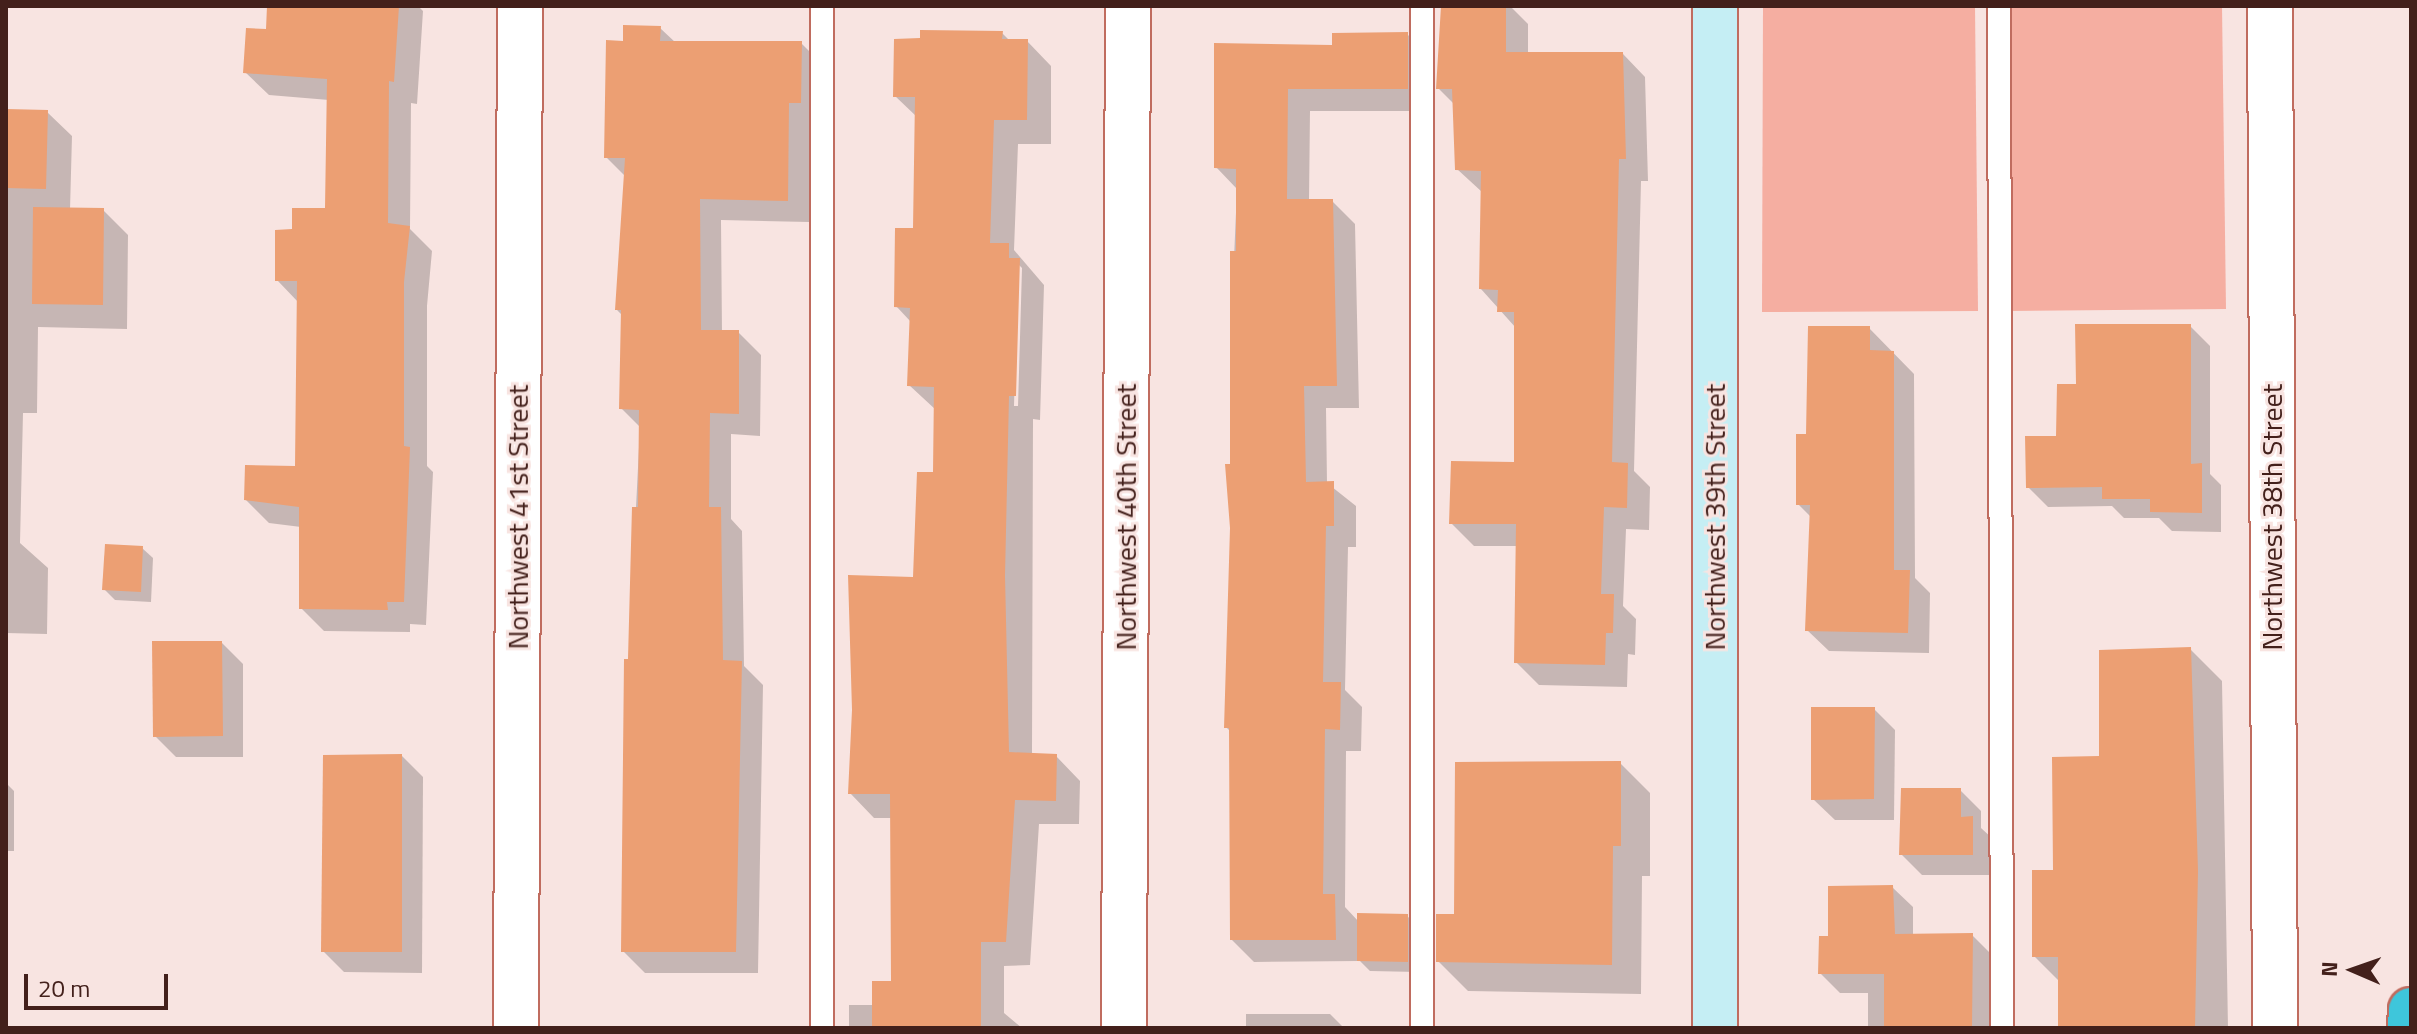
<!DOCTYPE html>
<html>
<head>
<meta charset="utf-8">
<style>
	body { margin:0 }
	#map { position:relative; width:2417px; height:1034px; overflow:hidden; background:#f8e4e1; font-family:"Titillium Web",sans-serif }
	div>[style] { position:absolute }
	[style*='--x'] { left:calc(var(--x)*1px); top:calc(var(--y)*1px); width:calc(var(--w)*1px); rotate:calc(var(--a)*1deg) }
	.green>* { inset:0; background:#f5aea1 }
	.shadow>* { inset:0; background:#0003 }
	.building>* { inset:0; background:#ec9f73 }
	.roads { filter:drop-shadow(2px 0 #c06c5f) drop-shadow(-2px 0 #c06c5f) drop-shadow(0 2px #c06c5f) drop-shadow(0 -2px #c06c5f) }
	.lane>* { height:22px; margin:-11px; padding:0 11px; transform-origin:11px; border-radius:11px; background:#fff }
	.street>* { height:44px; margin:-22px; padding:0 22px; transform-origin:22px; border-radius:22px; background:#fff }
	.secondary>* { height:44px; margin:-22px; padding:0 22px; transform-origin:22px; border-radius:22px; background:#c5eef4 }
	.highway>* { height:44px; margin:-22px; padding:0 22px; transform-origin:22px; border-radius:22px; background:#3ec6db }
	span { translate:-50% -50%; white-space:nowrap; text-align:center; line-height:1.15; -webkit-text-stroke:6px #f8e4e1; paint-order:stroke }
	.street-label { font-size:28px; color:#43201b }
	.frame { position:absolute; inset:0; border:8px solid #43201b; pointer-events:none }
	.north { position:absolute; left:2313px; top:930px; width:80px; height:80px; -webkit-text-stroke:6px #f8e4e1; paint-order:stroke; rotate:272deg; font-size:22px; font-weight:700; line-height:32px; text-align:center; color:#43201b }
	.north::after { content:''; display:block; margin:auto; width:28px; height:36px; background:#43201b; clip-path:polygon(50% 0,100% 100%,50% 72%,0 100%) }
	.scale { position:absolute; left:24px; top:974px; width:144px; height:36px; box-sizing:border-box; border:4px solid #43201b; border-top:0; padding-left:10px; font-size:24px; line-height:28px; white-space:nowrap; color:#43201b; -webkit-text-stroke:6px #f8e4e1; paint-order:stroke }
</style>
</head>
<body>
<div id="map">
	<div class="green">
		<div style="clip-path:polygon(1763px 6px,1975px 6px,1978px 311px,1762px 312px)"></div>
		<div style="clip-path:polygon(2009px 6px,2222px 6px,2226px 309px,2008px 311px)"></div>
	</div>
	<div class="shadow">
		<div style="clip-path:polygon(269px 6px,418px 6px,423px 11px,417px 104px,411px 103px,410px 229px,432px 251px,427px 306px,427px 466px,433px 472px,426px 625px,410px 624px,410px 632px,324px 631px,301px 608px,301px 527px,269px 523px,246px 500px,297px 468px,299px 303px,277px 280px,294px 231px,327px 210px,329px 100px,269px 95px,245px 72px,268px 31px)"></div>
		<div style="clip-path:polygon(1443px 6px,1510px 6px,1528px 24px,1528px 54px,1623px 54px,1645px 77px,1648px 181px,1641px 181px,1634px 471px,1650px 487px,1649px 530px,1626px 529px,1623px 606px,1636px 619px,1635px 655px,1628px 654px,1627px 687px,1539px 685px,1516px 662px,1517px 546px,1474px 546px,1451px 523px,1516px 464px,1516px 328px,1481px 289px,1482px 192px,1457px 169px,1455px 105px,1438px 88px)"></div>
		<div style="clip-path:polygon(660px 28px,676px 43px,801px 43px,823px 65px,822px 124px,810px 124px,809px 222px,721px 220px,722px 332px,738px 332px,761px 355px,760px 436px,731px 434px,731px 519px,742px 531px,744px 666px,763px 685px,758px 973px,645px 973px,623px 951px,623px 770px,640px 427px,621px 408px,622px 315px,617px 310px,626px 177px,606px 157px,625px 43px)"></div>
		<div style="clip-path:polygon(evenodd,1002px 33px,1010px 41px,1027px 41px,1051px 66px,1051px 144px,1018px 144px,1014px 250px,1044px 285px,1040px 420px,1033px 419px,1032px 755px,1056px 756px,1080px 781px,1079px 824px,1039px 824px,1030px 965px,1004px 966px,1004px 1013px,1022px 1028px,849px 1028px,849px 1005px,874px 1005px,893px 983px,892px 818px,874px 818px,850px 793px,915px 579px,935px 474px,936px 410px,909px 385px,911px 322px,896px 306px,915px 231px,917px 117px,895px 96px,1002px 33px,1018px 264px,1022px 268px,1018px 406px,1014px 406px,1018px 264px)"></div>
		<div style="clip-path:polygon(1407px 34px,1430px 57px,1430px 111px,1310px 111px,1309px 201px,1332px 201px,1355px 224px,1359px 408px,1326px 408px,1327px 483px,1356px 506px,1356px 547px,1348px 547px,1345px 690px,1362px 707px,1361px 751px,1346px 751px,1345px 907px,1359px 922px,1407px 916px,1418px 926px,1418px 972px,1370px 971px,1360px 961px,1254px 962px,1232px 940px,1231px 732px,1226px 727px,1232px 528px,1230px 352px,1237px 189px,1216px 167px,1216px 45px,1334px 47px)"></div>
		<div style="clip-path:polygon(6px 111px,47px 112px,72px 136px,70px 210px,103px 210px,128px 235px,127px 329px,38px 327px,37px 413px,23px 413px,20px 543px,48px 568px,47px 634px,6px 633px)"></div>
		<div style="clip-path:polygon(2190px 326px,2210px 346px,2210px 474px,2221px 485px,2221px 532px,2172px 531px,2159px 518px,2124px 518px,2112px 506px,2048px 507px,2028px 487px,2058px 438px,2078px 386px)"></div>
		<div style="clip-path:polygon(1869px 328px,1914px 374px,1915px 578px,1930px 593px,1929px 653px,1829px 651px,1807px 630px,1811px 517px,1798px 504px,1808px 436px)"></div>
		<div style="clip-path:polygon(142px 548px,153px 558px,151px 602px,115px 600px,104px 589px)"></div>
		<div style="clip-path:polygon(222px 643px,243px 664px,243px 757px,176px 757px,155px 736px)"></div>
		<div style="clip-path:polygon(2190px 649px,2222px 681px,2228px 1028px,2060px 1028px,2060px 982px,2034px 956px,2055px 872px,2101px 758px)"></div>
		<div style="clip-path:polygon(1874px 709px,1895px 730px,1894px 820px,1835px 820px,1813px 799px)"></div>
		<div style="clip-path:polygon(402px 756px,423px 777px,422px 973px,344px 972px,323px 951px)"></div>
		<div style="clip-path:polygon(1620px 763px,1650px 793px,1650px 876px,1642px 876px,1641px 994px,1468px 991px,1438px 961px,1456px 916px)"></div>
		<div style="clip-path:polygon(6px 783px,14px 791px,14px 851px,6px 851px)"></div>
		<div style="clip-path:polygon(1960px 790px,1981px 811px,1981px 828px,1993px 839px,1993px 875px,1922px 875px,1901px 854px)"></div>
		<div style="clip-path:polygon(1892px 887px,1913px 907px,1913px 936px,1972px 935px,1992px 955px,1992px 1028px,1868px 1028px,1868px 993px,1840px 993px,1820px 973px,1830px 938px)"></div>
		<div style="clip-path:polygon(1246px 1014px,1330px 1014px,1344px 1028px,1246px 1028px)"></div>
	</div>
	<div class="building">
		<div style="clip-path:polygon(267px 6px,399px 6px,394px 82px,389px 81px,388px 223px,410px 226px,404px 282px,404px 446px,410px 447px,404px 602px,387px 602px,388px 610px,299px 609px,299px 507px,244px 500px,245px 465px,295px 466px,297px 281px,275px 281px,275px 230px,292px 229px,292px 208px,325px 208px,327px 79px,243px 73px,246px 28px,266px 29px)"></div>
		<div style="clip-path:polygon(1441px 6px,1506px 6px,1506px 52px,1623px 52px,1626px 159px,1619px 159px,1612px 462px,1628px 463px,1627px 508px,1604px 507px,1601px 594px,1614px 594px,1613px 633px,1606px 633px,1605px 665px,1514px 663px,1516px 524px,1449px 524px,1451px 461px,1514px 462px,1514px 312px,1497px 312px,1498px 290px,1479px 289px,1481px 171px,1455px 170px,1452px 89px,1436px 89px)"></div>
		<div style="clip-path:polygon(623px 25px,661px 26px,660px 41px,802px 41px,801px 103px,789px 103px,788px 201px,700px 199px,701px 330px,739px 330px,739px 414px,710px 413px,709px 507px,721px 507px,723px 660px,742px 661px,736px 952px,621px 952px,624px 659px,628px 659px,632px 507px,638px 507px,639px 410px,619px 409px,621px 310px,615px 310px,625px 158px,604px 158px,606px 40px,623px 41px)"></div>
		<div style="clip-path:polygon(920px 30px,1003px 31px,1002px 39px,1028px 39px,1027px 120px,994px 120px,990px 243px,1009px 243px,1009px 258px,1020px 258px,1016px 396px,1009px 396px,1005px 576px,1009px 752px,1057px 754px,1056px 801px,1015px 800px,1006px 942px,981px 942px,981px 1028px,872px 1028px,872px 981px,891px 981px,890px 794px,848px 794px,852px 710px,848px 575px,913px 577px,917px 472px,933px 472px,934px 387px,907px 386px,910px 308px,894px 307px,895px 228px,913px 228px,915px 97px,893px 97px,894px 39px,920px 38px)"></div>
		<div style="clip-path:polygon(1408px 32px,1408px 89px,1288px 89px,1287px 199px,1333px 199px,1337px 386px,1304px 386px,1306px 482px,1334px 481px,1334px 526px,1326px 526px,1323px 682px,1341px 682px,1340px 730px,1325px 729px,1323px 894px,1335px 894px,1336px 940px,1230px 940px,1229px 728px,1224px 728px,1230px 528px,1225px 464px,1230px 464px,1230px 251px,1236px 251px,1236px 169px,1214px 168px,1214px 43px,1332px 45px,1332px 33px)"></div>
		<div style="clip-path:polygon(6px 109px,48px 110px,46px 189px,6px 188px)"></div>
		<div style="clip-path:polygon(33px 207px,104px 208px,103px 305px,32px 304px)"></div>
		<div style="clip-path:polygon(2075px 324px,2191px 324px,2191px 464px,2202px 463px,2202px 513px,2150px 512px,2150px 499px,2102px 499px,2102px 487px,2026px 488px,2025px 436px,2056px 436px,2057px 384px,2076px 384px)"></div>
		<div style="clip-path:polygon(1808px 326px,1870px 326px,1870px 350px,1894px 351px,1894px 570px,1910px 570px,1908px 633px,1805px 631px,1810px 505px,1796px 505px,1796px 434px,1806px 434px)"></div>
		<div style="clip-path:polygon(105px 544px,143px 546px,141px 592px,102px 590px)"></div>
		<div style="clip-path:polygon(152px 641px,222px 641px,223px 736px,153px 737px)"></div>
		<div style="clip-path:polygon(2191px 647px,2198px 871px,2195px 1028px,2058px 1028px,2058px 957px,2032px 957px,2032px 870px,2053px 870px,2052px 757px,2099px 756px,2099px 650px)"></div>
		<div style="clip-path:polygon(1811px 707px,1875px 707px,1874px 799px,1811px 800px)"></div>
		<div style="clip-path:polygon(402px 754px,402px 952px,321px 952px,323px 755px)"></div>
		<div style="clip-path:polygon(1621px 761px,1621px 846px,1613px 846px,1612px 965px,1436px 962px,1436px 914px,1454px 914px,1455px 762px)"></div>
		<div style="clip-path:polygon(1901px 788px,1961px 788px,1961px 817px,1973px 816px,1973px 855px,1899px 855px)"></div>
		<div style="clip-path:polygon(1893px 885px,1895px 934px,1973px 933px,1972px 1028px,1884px 1028px,1884px 974px,1818px 974px,1819px 936px,1828px 936px,1828px 886px)"></div>
		<div style="clip-path:polygon(1357px 913px,1408px 914px,1408px 962px,1357px 961px)"></div>
	</div>
	<div class="roads">
		<div class="lane">
			<div style="--x:822;--y:6;--w:1022;--a:90"></div>
			<div style="--x:1422;--y:6;--w:1022;--a:90"></div>
			<div style="--x:1999;--y:6;--w:1022;--a:89.83"></div>
		</div>
		<div class="street">
			<div style="--x:2270;--y:6;--w:1022;--a:89.72"></div>
			<div style="--x:516;--y:1028;--w:1022;--a:-89.78"></div>
			<div style="--x:1124;--y:1028;--w:1022;--a:-89.78"></div>
		</div>
		<div class="secondary">
			<div style="--x:1715;--y:1028;--w:1022;--a:-90"></div>
		</div>
		<div class="highway">
			<div style="--x:2410;--y:1028;--w:18;--a:-87"></div>
		</div>
	</div>
	<div class="street-label">
		<span style="left:518px;top:517px;rotate:-90deg">Northwest 41st Street</span>
		<span style="left:1126px;top:517px;rotate:-90deg">Northwest 40th Street</span>
		<span style="left:1715px;top:517px;rotate:-90deg">Northwest 39th Street</span>
		<span style="left:2272px;top:517px;rotate:-90deg">Northwest 38th Street</span>
	</div>
	<div class="frame"></div>
	<div class="north">N</div>
	<div class="scale">20 m</div>
</div>
</body>
</html>
